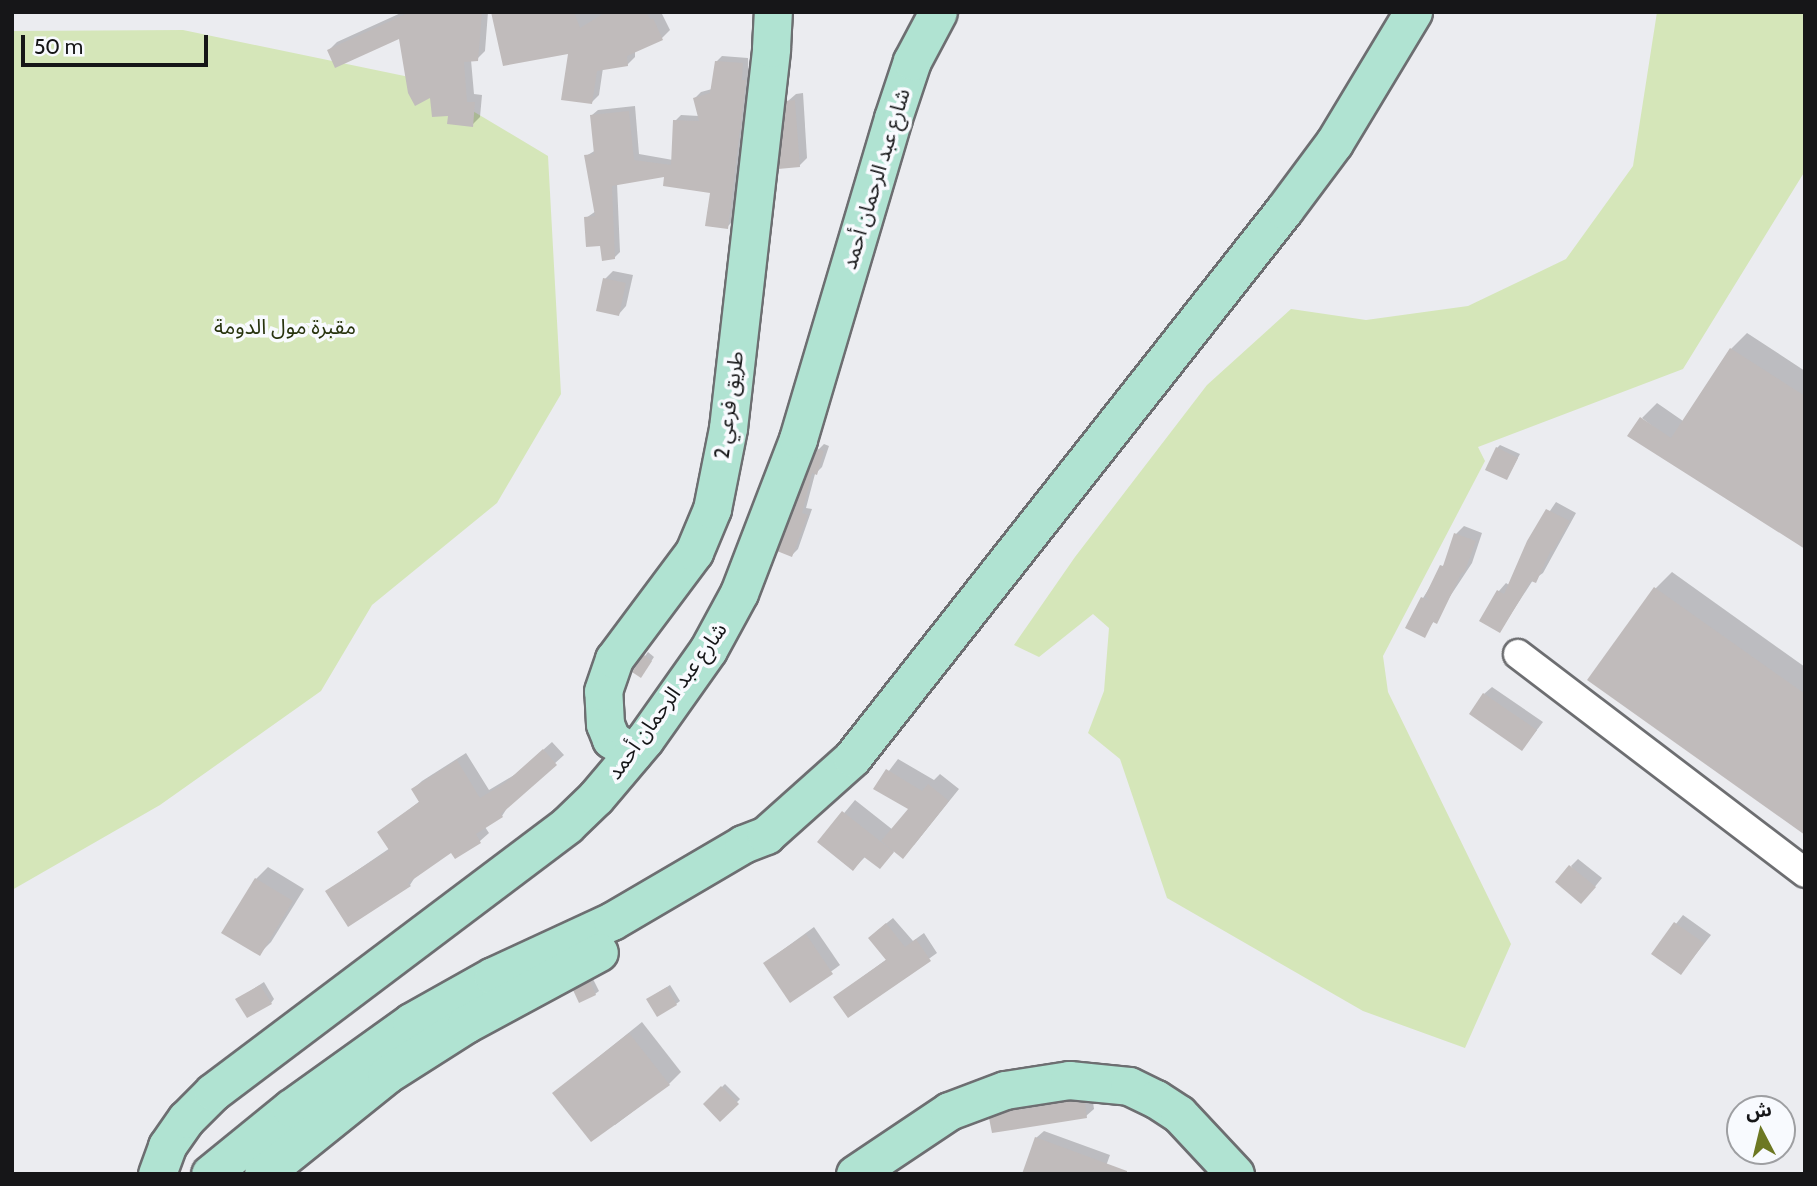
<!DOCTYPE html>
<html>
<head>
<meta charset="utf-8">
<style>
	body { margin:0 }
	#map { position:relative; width:1817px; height:1186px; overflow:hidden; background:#ebecf0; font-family:Cabin,"Noto Sans Arabic",sans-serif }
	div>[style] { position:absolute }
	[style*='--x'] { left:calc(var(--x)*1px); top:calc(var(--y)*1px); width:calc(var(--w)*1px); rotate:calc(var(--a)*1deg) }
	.green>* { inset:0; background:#d5e6b9 }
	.shadow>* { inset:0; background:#0003 }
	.building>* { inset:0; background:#c0bbbb }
	.roads { filter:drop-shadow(2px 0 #6d6e71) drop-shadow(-2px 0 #6d6e71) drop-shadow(0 2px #6d6e71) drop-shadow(0 -2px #6d6e71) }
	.minor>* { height:28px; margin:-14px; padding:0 14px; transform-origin:14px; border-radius:14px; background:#fff }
	.major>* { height:37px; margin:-18.5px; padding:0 18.5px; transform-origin:18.5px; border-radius:18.5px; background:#b0e3d2 }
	span { translate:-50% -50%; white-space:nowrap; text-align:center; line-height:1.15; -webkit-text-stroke:7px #f8fafe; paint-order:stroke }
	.street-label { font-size:21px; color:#161618 }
	.park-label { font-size:21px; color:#27330d }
	.frame { position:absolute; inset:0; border:14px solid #161618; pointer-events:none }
	.north { position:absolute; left:1726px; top:1095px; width:70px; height:70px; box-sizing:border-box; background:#f8fafe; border:2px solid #9e9fa2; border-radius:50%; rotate:353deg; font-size:19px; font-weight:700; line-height:28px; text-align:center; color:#161618 }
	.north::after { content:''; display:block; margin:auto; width:24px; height:32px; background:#6d7823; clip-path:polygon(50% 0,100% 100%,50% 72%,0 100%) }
	.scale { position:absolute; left:21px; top:35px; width:187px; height:32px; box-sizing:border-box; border:4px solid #161618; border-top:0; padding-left:9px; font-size:21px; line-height:24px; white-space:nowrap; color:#161618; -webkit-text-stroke:5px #f8fafe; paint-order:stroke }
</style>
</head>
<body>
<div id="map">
	<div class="green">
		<div style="clip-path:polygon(1657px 12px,1805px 12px,1805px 171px,1683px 369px,1478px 447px,1485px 461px,1383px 656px,1388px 692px,1511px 944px,1465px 1048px,1363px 1011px,1167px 898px,1120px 759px,1088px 733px,1104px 691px,1109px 628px,1093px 614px,1039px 657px,1014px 645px,1075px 557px,1207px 385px,1291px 309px,1366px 320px,1468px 306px,1566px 259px,1633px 166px)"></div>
		<div style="clip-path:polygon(183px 30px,419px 79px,548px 156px,561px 394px,497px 503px,372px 605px,321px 691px,160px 805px,12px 890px,12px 31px)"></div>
	</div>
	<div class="shadow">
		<div style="clip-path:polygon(403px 12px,488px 12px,485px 51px,477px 59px,471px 60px,474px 94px,482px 95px,480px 117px,472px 125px,449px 114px,432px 95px,401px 37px,329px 50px,337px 42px)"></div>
		<div style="clip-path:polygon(533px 12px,661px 12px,670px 30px,662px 38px,635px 51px,635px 57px,627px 65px,603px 68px,599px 95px,591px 103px,570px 52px)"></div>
		<div style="clip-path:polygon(722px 56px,748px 58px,749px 96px,733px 221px,727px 227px,712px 192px,666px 174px,617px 183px,620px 252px,614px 258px,601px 244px,586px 218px,596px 211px,586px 156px,596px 150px,592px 115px,598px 110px,635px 106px,639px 154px,673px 160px,675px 121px,681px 115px,699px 116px,695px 98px,701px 92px,712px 89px,716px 62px)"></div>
		<div style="clip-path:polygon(803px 93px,807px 158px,799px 166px,788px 101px,796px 94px)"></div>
		<div style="clip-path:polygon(613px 271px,633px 275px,626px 306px,619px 314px,605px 279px)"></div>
		<div style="clip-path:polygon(1747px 333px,1805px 371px,1805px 547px,1642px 418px,1657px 403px,1683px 421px,1731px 349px)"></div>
		<div style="clip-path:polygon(824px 444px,829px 446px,822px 467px,815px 474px,806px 508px,812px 509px,798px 549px,792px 555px,780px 550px,818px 450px)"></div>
		<div style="clip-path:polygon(1500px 445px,1520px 454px,1507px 478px,1497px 448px)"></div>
		<div style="clip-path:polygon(1556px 502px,1576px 513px,1543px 573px,1533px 580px,1500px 631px,1499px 591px,1506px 583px,1509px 585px,1529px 542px)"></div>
		<div style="clip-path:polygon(1464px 526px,1482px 533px,1472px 563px,1424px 636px,1423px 598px,1447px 560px,1456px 534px)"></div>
		<div style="clip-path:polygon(1672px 572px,1805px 667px,1805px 831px,1590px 680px,1656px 588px)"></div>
		<div style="clip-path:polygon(648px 652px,654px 657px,644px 672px,645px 656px)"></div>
		<div style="clip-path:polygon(1492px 687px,1543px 722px,1522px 749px,1484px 694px)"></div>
		<div style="clip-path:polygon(552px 742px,564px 755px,509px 805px,502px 816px,485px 827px,489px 833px,480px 841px,452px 850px,417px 874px,410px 885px,327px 891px,390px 848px,379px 833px,420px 801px,413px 789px,422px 781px,466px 753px,489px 790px,516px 774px)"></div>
		<div style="clip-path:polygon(898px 759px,934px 780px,940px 774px,959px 789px,914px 845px,895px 850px,880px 867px,866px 856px,853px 869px,820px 842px,855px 800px,893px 830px,910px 808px,876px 788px)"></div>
		<div style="clip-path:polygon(1578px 859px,1602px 878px,1589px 894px,1571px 866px)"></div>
		<div style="clip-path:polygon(268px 867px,304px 889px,271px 942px,259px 954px,224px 932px,256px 879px)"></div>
		<div style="clip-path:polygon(1683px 915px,1711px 935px,1681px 973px,1653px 953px)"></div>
		<div style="clip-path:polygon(893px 918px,913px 941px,924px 933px,937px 953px,849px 1016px,835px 997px,887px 959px,877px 931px)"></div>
		<div style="clip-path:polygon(814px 927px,840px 965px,791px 1001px,765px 963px)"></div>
		<div style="clip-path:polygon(593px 979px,599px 991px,595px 994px,575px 990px)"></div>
		<div style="clip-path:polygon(264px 982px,274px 999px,271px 1003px,238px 999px)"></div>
		<div style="clip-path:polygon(670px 985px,680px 1001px,676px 1004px,648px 999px)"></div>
		<div style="clip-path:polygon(642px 1022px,681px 1072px,669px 1084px,615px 1125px,554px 1093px)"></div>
		<div style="clip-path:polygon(725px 1084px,740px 1099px,720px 1120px,705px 1104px)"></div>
		<div style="clip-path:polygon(1092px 1095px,1094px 1109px,1086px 1116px,991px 1119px,999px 1111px,1020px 1103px)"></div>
		<div style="clip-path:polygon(1044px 1131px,1110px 1155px,1103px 1174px,1036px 1138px)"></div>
	</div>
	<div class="building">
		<div style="clip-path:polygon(410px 12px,482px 12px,478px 61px,464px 62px,467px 102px,475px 102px,473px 127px,447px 124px,448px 116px,432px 117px,430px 98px,415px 106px,408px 93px,399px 39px,335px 68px,327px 50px)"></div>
		<div style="clip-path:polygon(491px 12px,574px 12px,580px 28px,606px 12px,646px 12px,650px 19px,653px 18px,663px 40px,627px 56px,628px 66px,597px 71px,592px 104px,561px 100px,568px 54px,503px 66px)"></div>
		<div style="clip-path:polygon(715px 61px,743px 63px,742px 80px,746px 80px,728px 229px,705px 226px,710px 193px,663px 186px,664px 177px,612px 186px,615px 259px,602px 261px,600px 246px,586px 247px,584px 217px,595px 216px,584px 155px,594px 154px,590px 115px,629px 111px,634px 160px,671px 165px,673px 120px,699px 121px,693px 98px,710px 93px)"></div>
		<div style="clip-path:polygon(795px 100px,800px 167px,778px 169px,786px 101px)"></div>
		<div style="clip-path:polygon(603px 278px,626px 283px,619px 316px,596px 311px)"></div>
		<div style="clip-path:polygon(1730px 348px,1805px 396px,1805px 549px,1627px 436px,1640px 417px,1671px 438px)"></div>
		<div style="clip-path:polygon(1496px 447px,1518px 458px,1507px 480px,1485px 470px)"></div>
		<div style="clip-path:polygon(817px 449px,824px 451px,817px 475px,812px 473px,802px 513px,808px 515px,792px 557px,777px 551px)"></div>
		<div style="clip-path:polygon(1546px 509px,1570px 521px,1553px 551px,1551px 550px,1536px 583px,1531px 581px,1500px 633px,1479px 621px,1497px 590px,1504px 594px,1527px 541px)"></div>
		<div style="clip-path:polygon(1454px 533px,1476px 541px,1464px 573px,1462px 572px,1437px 624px,1433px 622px,1425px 638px,1405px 628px,1421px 597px,1430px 601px,1425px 596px,1440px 565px,1443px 566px)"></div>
		<div style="clip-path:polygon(1654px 587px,1805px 694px,1805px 835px,1587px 680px)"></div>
		<div style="clip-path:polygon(644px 655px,652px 661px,641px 678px,632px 672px)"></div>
		<div style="clip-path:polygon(1483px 693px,1537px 730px,1522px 751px,1469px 714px)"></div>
		<div style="clip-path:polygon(543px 749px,557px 765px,501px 814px,503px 817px,476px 834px,481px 843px,455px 859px,451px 853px,408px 883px,411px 886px,348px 927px,325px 891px,389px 850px,377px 832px,419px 802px,411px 789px,457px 760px,480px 798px,505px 783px)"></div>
		<div style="clip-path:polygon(886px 769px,922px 791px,928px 784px,949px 801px,903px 859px,881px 841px,908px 809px,873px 789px)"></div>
		<div style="clip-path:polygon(842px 811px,894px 852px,880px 869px,864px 857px,853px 871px,817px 842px)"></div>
		<div style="clip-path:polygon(1569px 865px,1596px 887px,1581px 904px,1555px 882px)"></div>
		<div style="clip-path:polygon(255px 878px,293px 901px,260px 956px,221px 933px)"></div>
		<div style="clip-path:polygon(1674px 922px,1704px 943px,1681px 975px,1651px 954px)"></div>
		<div style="clip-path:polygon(886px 923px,905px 947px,916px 939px,931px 961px,848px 1018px,833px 997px,886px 960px,868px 938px)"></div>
		<div style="clip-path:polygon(806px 934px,833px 974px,790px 1003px,763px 963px)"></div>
		<div style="clip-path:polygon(590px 981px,596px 995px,579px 1003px,573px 990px)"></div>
		<div style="clip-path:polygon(260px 985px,272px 1004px,247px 1018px,235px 999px)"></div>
		<div style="clip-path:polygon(667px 987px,677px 1005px,657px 1017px,646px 999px)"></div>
		<div style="clip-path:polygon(629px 1033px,670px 1085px,591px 1142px,552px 1093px)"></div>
		<div style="clip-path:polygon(721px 1086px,739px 1104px,720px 1122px,703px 1104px)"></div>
		<div style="clip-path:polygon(1070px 1101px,1085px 1103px,1087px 1118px,992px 1133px,989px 1118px,1010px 1110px)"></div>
		<div style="clip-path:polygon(1035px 1137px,1127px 1171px,1127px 1174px,1022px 1174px)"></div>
	</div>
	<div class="roads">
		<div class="minor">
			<div style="--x:1518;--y:654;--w:361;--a:37.3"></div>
		</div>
		<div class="major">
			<div style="--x:633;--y:753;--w:26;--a:-148"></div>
			<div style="--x:611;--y:739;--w:16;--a:-112"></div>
			<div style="--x:605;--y:724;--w:33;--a:-93"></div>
			<div style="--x:603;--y:691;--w:34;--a:-71"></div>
			<div style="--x:614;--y:659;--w:134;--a:-53.2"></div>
			<div style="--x:694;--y:552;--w:47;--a:-67.3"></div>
			<div style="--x:712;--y:509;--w:83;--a:-78.8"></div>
			<div style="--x:728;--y:428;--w:382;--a:-83.5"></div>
			<div style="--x:771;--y:48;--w:36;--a:-87"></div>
			<div style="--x:157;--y:1174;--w:30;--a:-70"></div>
			<div style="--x:167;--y:1146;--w:33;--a:-55"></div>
			<div style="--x:186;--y:1119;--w:38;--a:-45"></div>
			<div style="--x:213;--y:1092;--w:443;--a:-37"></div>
			<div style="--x:567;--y:825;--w:40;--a:-44"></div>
			<div style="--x:596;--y:797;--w:76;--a:-49.8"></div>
			<div style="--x:645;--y:739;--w:109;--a:-54.7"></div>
			<div style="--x:708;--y:650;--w:65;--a:-61.5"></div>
			<div style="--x:739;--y:593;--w:165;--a:-69"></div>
			<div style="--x:798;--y:439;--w:335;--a:-73.5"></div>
			<div style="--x:893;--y:118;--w:60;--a:-71.6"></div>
			<div style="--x:912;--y:61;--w:55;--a:-62"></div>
			<div style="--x:210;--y:1174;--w:104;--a:-39.2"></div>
			<div style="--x:291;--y:1108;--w:148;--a:-35.6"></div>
			<div style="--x:411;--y:1022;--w:94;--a:-29.3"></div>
			<div style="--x:493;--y:976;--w:131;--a:-24.8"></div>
			<div style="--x:612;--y:921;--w:152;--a:-30.4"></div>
			<div style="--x:743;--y:844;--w:25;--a:-21"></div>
			<div style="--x:766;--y:835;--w:115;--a:-41.8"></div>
			<div style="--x:852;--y:758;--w:698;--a:-51.75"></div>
			<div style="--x:1284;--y:210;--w:84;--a:-53.3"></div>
			<div style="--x:1334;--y:143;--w:153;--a:-58.9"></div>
			<div style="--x:263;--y:1174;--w:158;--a:-38.8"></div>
			<div style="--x:386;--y:1075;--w:95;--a:-32.5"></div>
			<div style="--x:466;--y:1024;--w:151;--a:-28.4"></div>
			<div style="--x:855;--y:1174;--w:113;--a:-33.8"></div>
			<div style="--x:949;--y:1111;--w:60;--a:-20.6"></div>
			<div style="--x:1005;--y:1090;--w:65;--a:-8.9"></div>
			<div style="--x:1069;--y:1080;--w:60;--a:5.7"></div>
			<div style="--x:1129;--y:1086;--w:30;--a:26"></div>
			<div style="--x:1156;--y:1099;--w:27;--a:33"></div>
			<div style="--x:1179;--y:1114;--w:82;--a:47"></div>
		</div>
	</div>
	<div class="street-label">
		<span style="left:876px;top:179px;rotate:-73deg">شارع عبد الرحمان أحمد</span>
		<span style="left:729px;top:405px;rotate:-82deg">طريق فرعي 2</span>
		<span style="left:667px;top:701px;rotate:-54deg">شارع عبد الرحمان أحمد</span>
	</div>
	<div class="park-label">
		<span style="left:285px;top:327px">مقبرة مول الدومة</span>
	</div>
	<div class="frame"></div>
	<div class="north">ش</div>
	<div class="scale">50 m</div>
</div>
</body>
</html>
